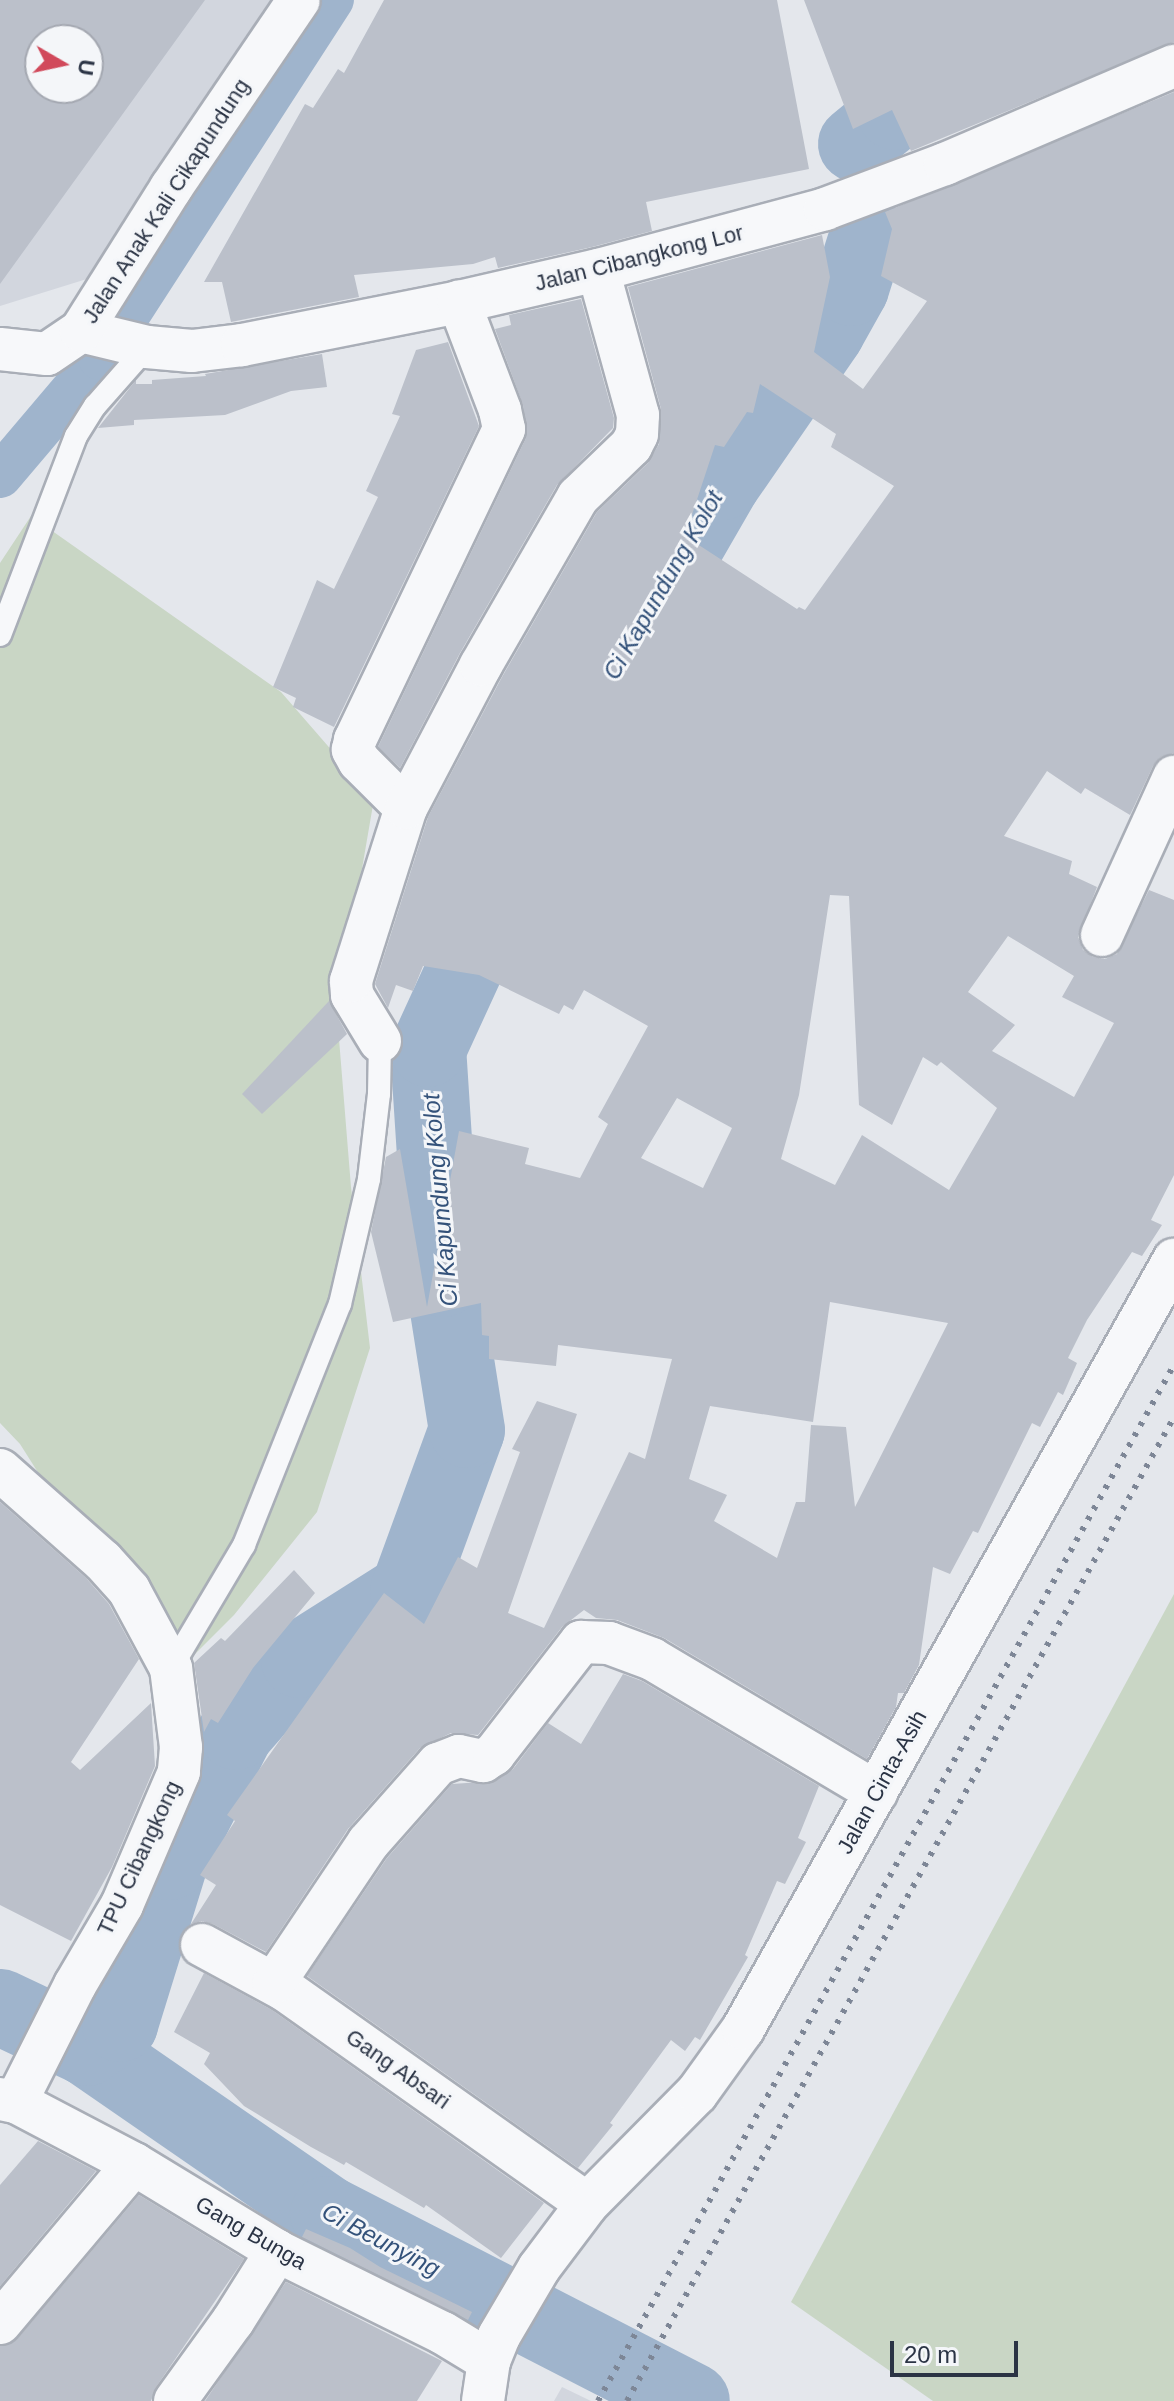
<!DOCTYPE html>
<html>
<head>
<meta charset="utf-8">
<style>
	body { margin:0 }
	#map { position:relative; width:1174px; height:2401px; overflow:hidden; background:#e4e7ec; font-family:Helvetica,sans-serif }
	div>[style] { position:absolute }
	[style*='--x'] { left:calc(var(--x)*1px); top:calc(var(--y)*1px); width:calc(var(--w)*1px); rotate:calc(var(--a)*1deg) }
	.built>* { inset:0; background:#d2d6de }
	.green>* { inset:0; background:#c9d6c5 }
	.canal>* { height:44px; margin:-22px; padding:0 22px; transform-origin:22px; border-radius:22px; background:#9fb4cc }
	.river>* { height:76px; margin:-38px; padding:0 38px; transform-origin:38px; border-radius:38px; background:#9fb4cc }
	.building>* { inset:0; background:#bbc0ca }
	.roads { filter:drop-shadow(2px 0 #a9aeb7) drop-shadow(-2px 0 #a9aeb7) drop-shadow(0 2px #a9aeb7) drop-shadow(0 -2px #a9aeb7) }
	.service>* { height:22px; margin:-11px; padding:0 11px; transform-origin:11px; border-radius:11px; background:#f7f8fa }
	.minor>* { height:42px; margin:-21px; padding:0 21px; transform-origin:21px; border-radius:21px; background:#f7f8fa }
	.rail>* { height:6px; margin-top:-3px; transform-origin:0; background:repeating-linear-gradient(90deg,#7d8696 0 4px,transparent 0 12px) }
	span { translate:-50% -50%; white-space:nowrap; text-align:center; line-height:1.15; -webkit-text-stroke:6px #f4f6f9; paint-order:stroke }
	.street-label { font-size:22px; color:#2b3445 }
	.water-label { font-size:24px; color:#34527a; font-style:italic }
	.north { position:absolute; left:24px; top:24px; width:80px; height:80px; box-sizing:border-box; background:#f4f6f9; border:2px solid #a4a8b1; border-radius:50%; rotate:99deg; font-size:22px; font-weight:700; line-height:32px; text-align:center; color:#2b3445 }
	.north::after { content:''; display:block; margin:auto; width:28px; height:36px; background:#d1495b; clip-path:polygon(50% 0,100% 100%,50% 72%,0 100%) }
	.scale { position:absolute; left:890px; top:2341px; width:128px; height:36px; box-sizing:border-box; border:4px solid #2b3445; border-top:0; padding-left:10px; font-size:24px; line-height:28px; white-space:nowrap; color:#2b3445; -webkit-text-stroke:6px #f4f6f9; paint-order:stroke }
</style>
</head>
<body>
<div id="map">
	<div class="built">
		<div style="clip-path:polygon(evenodd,0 0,279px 0,90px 278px,0 306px,0 0,40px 40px,88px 40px,88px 88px,40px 88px,40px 40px)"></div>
		<div style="clip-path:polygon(562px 2387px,591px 2401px,554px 2401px)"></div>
	</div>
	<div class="green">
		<div style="clip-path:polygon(31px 516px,281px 692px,374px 799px,337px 1014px,351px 1187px,370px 1348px,317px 1512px,234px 1615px,190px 1659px,127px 1613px,20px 1444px,0 1423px,0 563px)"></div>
		<div style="clip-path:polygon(1174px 1594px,1174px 2401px,933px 2401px,791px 2302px)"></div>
	</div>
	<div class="canal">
		<div style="--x:0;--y:476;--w:155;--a:-49.7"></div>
		<div style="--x:100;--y:358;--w:427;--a:-57.1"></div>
	</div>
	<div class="river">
		<div style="--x:856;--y:144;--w:50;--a:-39.4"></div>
		<div style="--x:895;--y:112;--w:204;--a:-24.9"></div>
		<div style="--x:1080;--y:26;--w:45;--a:-35.1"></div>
		<div style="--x:638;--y:629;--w:170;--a:-60"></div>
		<div style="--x:723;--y:482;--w:183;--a:-55.4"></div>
		<div style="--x:827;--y:331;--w:49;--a:-60.8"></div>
		<div style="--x:851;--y:288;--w:57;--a:-72.5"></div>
		<div style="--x:0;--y:2007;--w:96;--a:25.2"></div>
		<div style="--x:87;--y:2048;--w:293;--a:34.6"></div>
		<div style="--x:328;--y:2214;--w:409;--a:27.2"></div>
		<div style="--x:87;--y:2048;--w:41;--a:-36"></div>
		<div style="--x:120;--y:2024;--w:170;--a:-72.8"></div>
		<div style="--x:170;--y:1862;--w:146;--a:-63.1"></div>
		<div style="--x:236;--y:1732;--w:96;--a:-48.8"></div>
		<div style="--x:299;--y:1660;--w:129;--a:-32.3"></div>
		<div style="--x:408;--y:1591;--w:171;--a:-69.9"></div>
		<div style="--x:467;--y:1430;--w:153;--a:-99"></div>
		<div style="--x:443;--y:1279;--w:230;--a:-93.7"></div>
		<div style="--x:428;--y:1049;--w:187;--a:-65.4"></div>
	</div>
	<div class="building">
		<div style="clip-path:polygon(evenodd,0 0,205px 0,0 284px,0 0,40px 40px,88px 40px,88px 88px,40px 88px,40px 40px)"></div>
		<div style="clip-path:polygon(384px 0,777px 0,809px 169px,646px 202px,652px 231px,592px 247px,498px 268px,495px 257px,473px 264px,354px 275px,359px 297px,231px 322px,222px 282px,204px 282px,305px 104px,313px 108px,338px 69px,344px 73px)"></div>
		<div style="clip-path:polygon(804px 0,1174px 0,1174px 42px,911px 151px,892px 110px,853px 129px)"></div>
		<div style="clip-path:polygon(evenodd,1174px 92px,1174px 753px,1161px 757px,1153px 766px,1130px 815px,1085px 788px,1081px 794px,1047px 771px,1004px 836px,1072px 861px,1069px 874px,1097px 887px,1078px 937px,1083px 950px,1093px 957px,1105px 959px,1117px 954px,1149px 890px,1174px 900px,1174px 1175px,1151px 1220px,1162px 1225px,1142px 1256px,1132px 1252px,1087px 1320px,1068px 1358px,1077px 1363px,1063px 1395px,1058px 1392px,1040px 1427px,1032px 1423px,978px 1533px,973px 1531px,950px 1574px,933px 1567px,919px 1665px,904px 1693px,898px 1693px,896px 1707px,867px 1759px,664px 1638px,617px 1620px,596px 1618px,584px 1610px,562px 1627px,478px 1735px,451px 1733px,420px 1748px,348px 1829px,266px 1952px,213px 1924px,202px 1921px,191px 1924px,216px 1885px,200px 1875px,235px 1821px,227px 1815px,384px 1593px,424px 1624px,458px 1557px,477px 1568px,520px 1452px,512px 1449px,537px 1401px,577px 1414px,508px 1613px,544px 1628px,629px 1452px,645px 1459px,672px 1359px,558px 1345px,556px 1366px,489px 1359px,489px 1336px,482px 1335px,481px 1303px,393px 1322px,371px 1232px,386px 1157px,400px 1149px,427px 1307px,459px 1131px,529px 1148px,525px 1164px,580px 1178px,608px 1124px,598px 1117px,648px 1026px,584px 990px,573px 1010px,564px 1005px,559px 1014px,479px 975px,423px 966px,413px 991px,396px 985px,388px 1008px,375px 984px,428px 817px,502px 677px,597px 512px,648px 463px,659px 444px,661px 409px,628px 287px,822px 235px,830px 277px,814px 352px,863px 389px,927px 301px,881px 276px,892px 229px,885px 212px,1174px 92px,760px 384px,836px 434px,831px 447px,894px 486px,805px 610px,799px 607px,797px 609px,685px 536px,715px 445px,724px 447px,747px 412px,753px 413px,760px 384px,1174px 92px,830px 895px,849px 896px,859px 1105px,892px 1125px,923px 1057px,937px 1066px,941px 1062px,997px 1108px,949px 1190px,862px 1135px,835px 1185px,781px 1159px,799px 1095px,830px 895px,1174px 92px,1008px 936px,1074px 976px,1062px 997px,1114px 1023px,1074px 1097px,992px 1051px,1015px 1025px,968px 992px,1008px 936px,1174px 92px,677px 1098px,732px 1128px,703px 1188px,641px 1158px,677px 1098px,1174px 92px,830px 1302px,948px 1323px,855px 1507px,846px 1427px,811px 1425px,805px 1502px,796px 1502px,777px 1558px,714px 1521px,727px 1495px,689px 1479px,710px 1406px,813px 1422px,830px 1302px)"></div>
		<div style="clip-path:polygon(581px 299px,614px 418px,613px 428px,557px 485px,460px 653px,400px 768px,378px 747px,526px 438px,523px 405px,495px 329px,511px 325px,509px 315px)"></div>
		<div style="clip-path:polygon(448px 342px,479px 426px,334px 727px,293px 707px,296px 698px,273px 687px,317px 580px,334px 589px,378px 497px,366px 491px,400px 416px,392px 414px,416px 350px)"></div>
		<div style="clip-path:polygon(322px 354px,327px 387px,291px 391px,225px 415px,134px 420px,134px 425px,98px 428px,136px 380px,136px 384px,152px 384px,152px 380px,206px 376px,205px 374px)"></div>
		<div style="clip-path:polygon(329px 1001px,347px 1034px,262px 1114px,242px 1094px)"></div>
		<div style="clip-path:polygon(0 1502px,86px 1578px,109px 1604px,139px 1659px,71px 1762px,80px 1770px,151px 1703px,155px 1766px,112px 1867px,71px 1941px,0 1905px)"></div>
		<div style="clip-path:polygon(294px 1570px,315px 1593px,253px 1668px,218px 1723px,211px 1719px,204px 1732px,194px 1663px,221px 1638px,225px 1641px)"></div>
		<div style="clip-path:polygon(623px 1674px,642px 1681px,819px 1786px,798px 1838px,806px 1842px,785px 1884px,777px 1881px,745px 1955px,748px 1957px,700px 2040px,695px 2037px,685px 2051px,671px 2040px,610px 2123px,613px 2125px,578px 2168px,307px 1976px,387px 1858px,452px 1784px,496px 1781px,513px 1769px,548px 1723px,581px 1744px)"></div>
		<div style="clip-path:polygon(204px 1973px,272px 2010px,544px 2203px,501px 2258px,426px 2205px,424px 2208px,346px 2162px,344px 2165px,311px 2147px,244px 2106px,204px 2064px,210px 2053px,174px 2032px)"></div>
		<div style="clip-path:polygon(38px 2141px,96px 2171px,0 2286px,0 2185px)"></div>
		<div style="clip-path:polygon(139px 2195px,244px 2259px,156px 2387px,151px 2401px,0 2401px,0 2346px,18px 2338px)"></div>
		<div style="clip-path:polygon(306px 2229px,350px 2248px,380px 2267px,472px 2312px,468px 2320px,302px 2237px)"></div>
		<div style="clip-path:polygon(286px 2282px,442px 2361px,417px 2401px,205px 2401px)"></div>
	</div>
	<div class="roads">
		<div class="service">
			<div style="--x:0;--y:635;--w:213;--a:-69.1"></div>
			<div style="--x:76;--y:436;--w:36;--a:-58"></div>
			<div style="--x:95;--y:406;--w:79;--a:-48.6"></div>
			<div style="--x:171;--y:1668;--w:143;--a:-59.3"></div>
			<div style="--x:244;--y:1545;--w:259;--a:-68.3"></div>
			<div style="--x:340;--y:1304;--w:128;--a:-76.9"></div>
			<div style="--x:369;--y:1179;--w:86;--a:-83.3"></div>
			<div style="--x:379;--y:1094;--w:53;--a:-88.9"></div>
		</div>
		<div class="minor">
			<div style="--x:81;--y:331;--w:68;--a:13.6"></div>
			<div style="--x:147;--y:347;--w:45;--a:5.1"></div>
			<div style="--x:192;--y:351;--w:50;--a:-6.8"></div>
			<div style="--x:242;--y:345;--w:221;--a:-11.2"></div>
			<div style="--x:459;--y:302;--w:143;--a:-13"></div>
			<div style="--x:598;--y:270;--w:235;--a:-15"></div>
			<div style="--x:825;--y:209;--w:128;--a:-20.6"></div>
			<div style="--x:945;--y:164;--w:249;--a:-23.2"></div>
			<div style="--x:0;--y:349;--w:47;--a:6.1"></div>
			<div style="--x:47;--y:354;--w:41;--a:-34.1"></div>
			<div style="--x:81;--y:331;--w:169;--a:-57.8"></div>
			<div style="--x:171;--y:188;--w:227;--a:-55.8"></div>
			<div style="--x:406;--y:808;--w:66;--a:-135"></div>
			<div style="--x:359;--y:761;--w:13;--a:-119"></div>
			<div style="--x:353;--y:750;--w:10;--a:-79"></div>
			<div style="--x:355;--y:740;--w:345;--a:-64.4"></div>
			<div style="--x:504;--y:429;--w:19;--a:-102"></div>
			<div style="--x:500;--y:410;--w:116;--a:-110.8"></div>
			<div style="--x:1102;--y:935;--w:174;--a:-65.5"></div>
			<div style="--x:380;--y:1041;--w:54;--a:-121.3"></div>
			<div style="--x:352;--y:995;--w:14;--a:-94"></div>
			<div style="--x:351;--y:981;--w:182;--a:-72.4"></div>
			<div style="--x:406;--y:808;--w:161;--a:-62.3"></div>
			<div style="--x:481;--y:665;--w:194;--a:-60"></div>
			<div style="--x:578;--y:497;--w:74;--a:-43.9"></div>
			<div style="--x:631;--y:446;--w:13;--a:-63"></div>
			<div style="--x:637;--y:434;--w:19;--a:-87"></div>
			<div style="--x:638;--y:415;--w:150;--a:-105.4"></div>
			<div style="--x:0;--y:1470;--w:137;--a:41.5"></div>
			<div style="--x:103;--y:1561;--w:39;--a:48"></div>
			<div style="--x:129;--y:1590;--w:89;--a:61.7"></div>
			<div style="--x:171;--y:1668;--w:80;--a:82.8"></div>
			<div style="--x:181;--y:1747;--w:25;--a:95"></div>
			<div style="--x:179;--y:1772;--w:145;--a:113.2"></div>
			<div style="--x:122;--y:1905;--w:93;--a:120.4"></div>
			<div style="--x:75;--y:1985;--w:131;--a:116.8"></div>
			<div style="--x:202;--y:1945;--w:94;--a:28.5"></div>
			<div style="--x:285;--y:1990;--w:370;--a:35.3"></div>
			<div style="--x:274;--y:1983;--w:169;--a:-56.1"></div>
			<div style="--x:368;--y:1843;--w:106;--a:-48.5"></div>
			<div style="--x:438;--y:1764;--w:22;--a:-21"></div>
			<div style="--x:459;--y:1756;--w:25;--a:12"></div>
			<div style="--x:483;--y:1761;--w:13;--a:-32"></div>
			<div style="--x:494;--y:1754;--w:142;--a:-52.2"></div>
			<div style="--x:581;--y:1642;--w:28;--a:2"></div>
			<div style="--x:609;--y:1643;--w:46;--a:20.4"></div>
			<div style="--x:652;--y:1659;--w:261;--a:30.7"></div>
			<div style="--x:0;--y:2099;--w:16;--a:11"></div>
			<div style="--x:16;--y:2102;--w:133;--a:27.7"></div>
			<div style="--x:134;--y:2164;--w:167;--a:31.3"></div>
			<div style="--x:277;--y:2251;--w:185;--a:26.3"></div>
			<div style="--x:443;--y:2333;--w:54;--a:31.3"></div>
			<div style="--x:0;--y:2323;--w:208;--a:-49.9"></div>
			<div style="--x:175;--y:2401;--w:99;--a:-54.1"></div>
			<div style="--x:233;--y:2321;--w:83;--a:-57.8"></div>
			<div style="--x:483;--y:2401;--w:40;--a:-81.5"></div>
			<div style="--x:489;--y:2361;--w:27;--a:-68"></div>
			<div style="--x:499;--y:2336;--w:79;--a:-59.5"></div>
			<div style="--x:539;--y:2268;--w:80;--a:-53.1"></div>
			<div style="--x:587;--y:2204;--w:156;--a:-45.3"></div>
			<div style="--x:697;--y:2093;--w:79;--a:-54.3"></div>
			<div style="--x:743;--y:2029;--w:882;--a:-60.73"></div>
		</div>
	</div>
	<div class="rail">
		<div style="--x:598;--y:2401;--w:1185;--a:-60.93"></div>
		<div style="--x:627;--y:2401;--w:1126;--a:-60.93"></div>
	</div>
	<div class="street-label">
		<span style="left:166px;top:201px;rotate:-57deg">Jalan Anak Kali Cikapundung</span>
		<span style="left:639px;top:258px;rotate:-14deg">Jalan Cibangkong Lor</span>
		<span style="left:882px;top:1782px;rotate:-61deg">Jalan Cinta-Asih</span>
		<span style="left:139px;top:1858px;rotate:-65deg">TPU Cibangkong</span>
		<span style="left:398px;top:2069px;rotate:35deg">Gang Absari</span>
		<span style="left:251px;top:2233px;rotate:30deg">Gang Bunga</span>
	</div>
	<div class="water-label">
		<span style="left:663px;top:585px;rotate:-60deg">Ci Kapundung Kolot</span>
		<span style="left:440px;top:1200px;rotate:-95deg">Ci Kapundung Kolot</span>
		<span style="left:381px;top:2240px;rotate:28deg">Ci Beunying</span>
	</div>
	<div class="north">U</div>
	<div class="scale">20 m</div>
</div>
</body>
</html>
